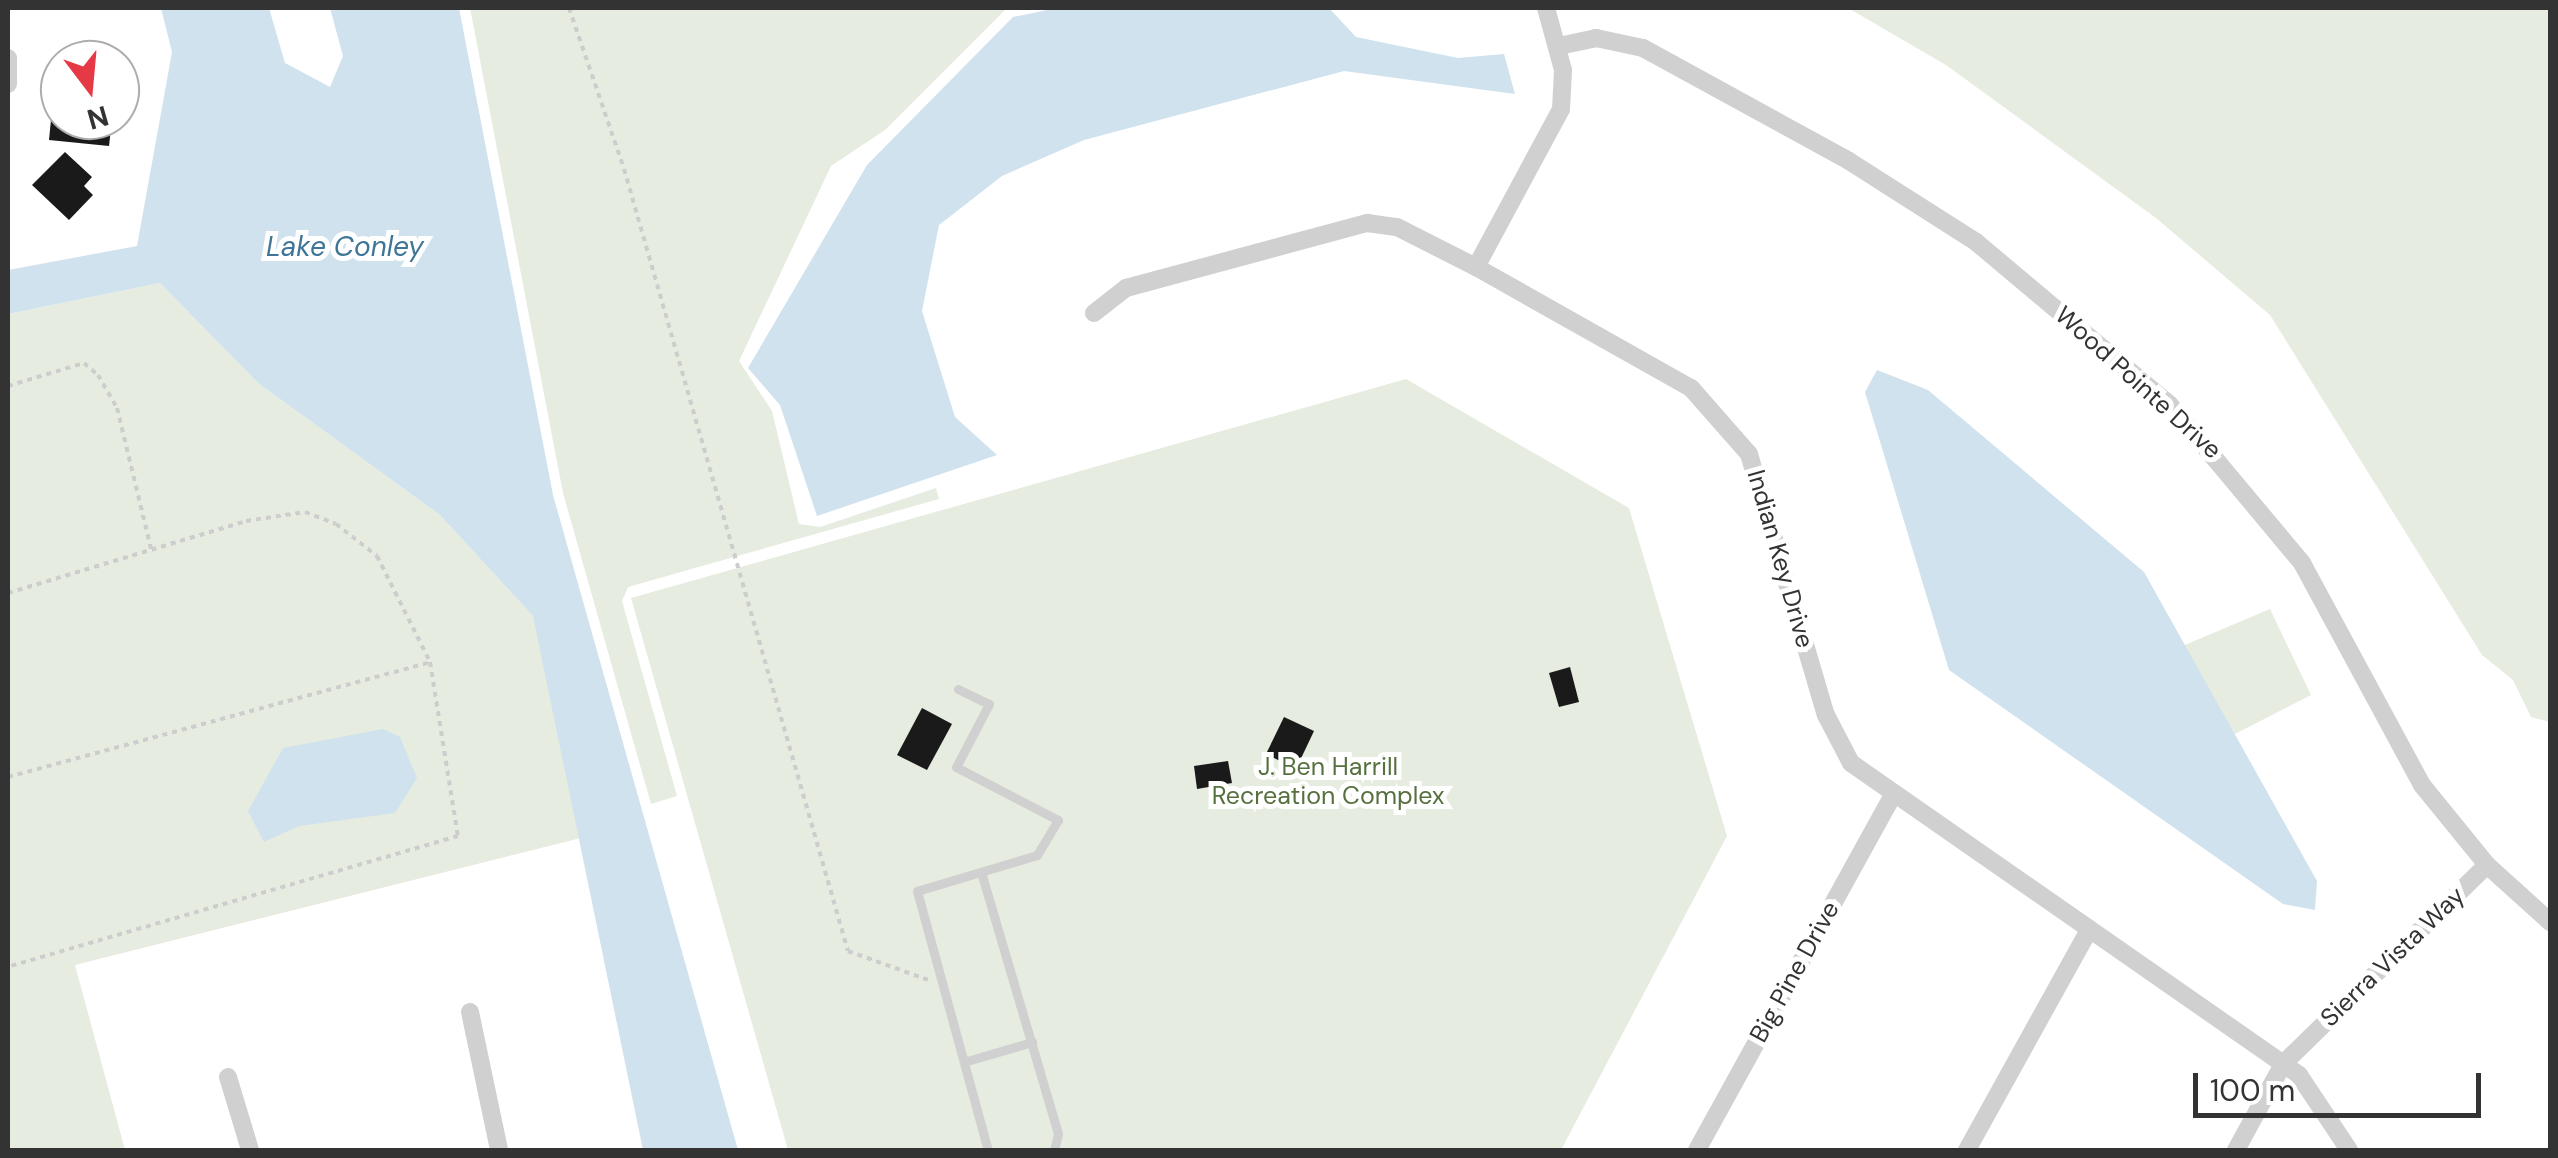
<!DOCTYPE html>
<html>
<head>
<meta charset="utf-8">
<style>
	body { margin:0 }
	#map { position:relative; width:2558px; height:1158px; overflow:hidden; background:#fff; font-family:"DM Sans",sans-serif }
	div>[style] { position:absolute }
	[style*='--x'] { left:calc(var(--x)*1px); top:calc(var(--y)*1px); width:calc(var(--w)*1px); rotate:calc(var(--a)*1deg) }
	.green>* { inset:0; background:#e6ecdf }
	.water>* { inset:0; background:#cfe2ee }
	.building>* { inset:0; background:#1a1a1a }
	.path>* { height:4px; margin-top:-2px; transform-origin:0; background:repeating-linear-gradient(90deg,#cdcdcd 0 5px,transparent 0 10px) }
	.service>* { height:9px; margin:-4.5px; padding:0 4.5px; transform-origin:4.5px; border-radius:4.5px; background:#d0d0d0 }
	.minor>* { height:18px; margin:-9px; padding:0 9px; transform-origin:9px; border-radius:9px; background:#d0d0d0 }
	span { translate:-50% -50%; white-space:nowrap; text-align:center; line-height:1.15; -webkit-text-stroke:10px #fff; paint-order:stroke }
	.street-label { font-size:25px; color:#333 }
	.park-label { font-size:25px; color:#56703f }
	.water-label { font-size:28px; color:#3f7597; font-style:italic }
	.frame { position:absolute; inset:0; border:10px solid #333; pointer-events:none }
	.north { position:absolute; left:40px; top:40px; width:100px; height:100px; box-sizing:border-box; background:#fff; border:2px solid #adadad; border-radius:50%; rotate:164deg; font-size:28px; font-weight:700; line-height:40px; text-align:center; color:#333 }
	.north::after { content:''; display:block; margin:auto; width:35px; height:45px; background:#e63946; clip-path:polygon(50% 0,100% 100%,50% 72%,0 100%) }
	.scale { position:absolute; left:2193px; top:1073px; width:288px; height:45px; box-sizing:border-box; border:5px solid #333; border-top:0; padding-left:12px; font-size:30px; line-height:35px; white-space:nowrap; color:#333; -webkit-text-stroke:8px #fff; paint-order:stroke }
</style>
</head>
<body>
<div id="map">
	<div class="green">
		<div style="clip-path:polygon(470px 8px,1007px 8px,885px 130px,831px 166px,739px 361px,772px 411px,799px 524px,820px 527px,936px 488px,939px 499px,628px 587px,622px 601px,677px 796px,651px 804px,563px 493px)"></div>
		<div style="clip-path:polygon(1848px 8px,2550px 8px,2550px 722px,2531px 717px,2513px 680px,2482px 655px,2270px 315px,2156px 218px,1946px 65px)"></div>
		<div style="clip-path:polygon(160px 283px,258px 383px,440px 515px,533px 616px,605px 832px,75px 965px,125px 1150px,8px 1150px,8px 314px)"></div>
		<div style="clip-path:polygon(1406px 379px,1629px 508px,1727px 836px,1561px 1150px,788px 1150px,631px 598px)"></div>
		<div style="clip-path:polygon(2270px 609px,2311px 695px,2235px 734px,2180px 647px)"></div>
	</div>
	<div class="water">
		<div style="clip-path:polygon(161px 8px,269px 8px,285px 63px,330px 87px,343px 56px,330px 8px,459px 8px,553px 495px,738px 1150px,643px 1150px,533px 616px,440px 515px,258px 383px,160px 283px,8px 314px,8px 270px,137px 246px,172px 52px)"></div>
		<div style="clip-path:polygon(1057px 8px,1329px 8px,1356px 37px,1458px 58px,1504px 54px,1515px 94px,1344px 71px,1084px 140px,1002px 176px,939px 225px,922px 311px,955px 417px,997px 455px,817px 516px,780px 405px,748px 368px,867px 165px,1013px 17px)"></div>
		<div style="clip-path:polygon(1877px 370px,1928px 390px,2144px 572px,2317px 881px,2315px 910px,2283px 904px,1949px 670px,1865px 392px)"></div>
		<div style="clip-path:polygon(383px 729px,400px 737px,417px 778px,395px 813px,299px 826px,264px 842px,248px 811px,283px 748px)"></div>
	</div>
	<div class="building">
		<div style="clip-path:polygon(51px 120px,112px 120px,109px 146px,49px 140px)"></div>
		<div style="clip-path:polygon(65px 152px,92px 177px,84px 186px,93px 195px,69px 220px,32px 185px)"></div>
		<div style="clip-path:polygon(1570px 667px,1579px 702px,1559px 707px,1549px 673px)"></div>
		<div style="clip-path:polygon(922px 708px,952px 724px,927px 770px,897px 755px)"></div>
		<div style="clip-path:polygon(1284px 717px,1314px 731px,1296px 769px,1266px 754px)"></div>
		<div style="clip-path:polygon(1228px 761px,1232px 783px,1197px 789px,1194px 766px)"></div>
	</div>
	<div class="path">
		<div style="--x:569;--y:8;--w:170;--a:71.1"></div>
		<div style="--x:624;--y:169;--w:813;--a:74.02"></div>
		<div style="--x:848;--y:951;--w:85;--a:19.9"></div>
		<div style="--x:8;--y:386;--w:79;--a:-16.8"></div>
		<div style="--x:84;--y:363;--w:18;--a:41"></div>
		<div style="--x:98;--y:375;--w:38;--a:60"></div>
		<div style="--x:117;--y:408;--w:149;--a:76.4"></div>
		<div style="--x:8;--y:593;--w:249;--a:-16.8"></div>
		<div style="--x:246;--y:521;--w:60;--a:-8.7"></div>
		<div style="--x:305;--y:512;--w:33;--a:21"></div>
		<div style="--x:336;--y:524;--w:52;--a:38"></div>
		<div style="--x:377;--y:556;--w:119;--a:63.4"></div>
		<div style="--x:430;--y:662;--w:176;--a:80.9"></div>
		<div style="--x:458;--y:836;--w:469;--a:163.8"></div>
		<div style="--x:8;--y:777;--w:437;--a:-15.2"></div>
	</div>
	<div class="service">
		<div style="--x:958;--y:689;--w:34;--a:26"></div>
		<div style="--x:989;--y:704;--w:71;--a:117.6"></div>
		<div style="--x:956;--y:767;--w:115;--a:27.5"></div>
		<div style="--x:1058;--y:820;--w:41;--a:121"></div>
		<div style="--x:1037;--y:855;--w:125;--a:163.3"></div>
		<div style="--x:917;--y:891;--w:269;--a:74.7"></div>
		<div style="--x:981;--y:872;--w:273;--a:73.6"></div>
		<div style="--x:1058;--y:1134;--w:16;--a:104"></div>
		<div style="--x:967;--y:1061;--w:68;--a:-16.3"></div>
	</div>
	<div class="minor">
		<div style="--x:1559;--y:46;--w:38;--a:-12"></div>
		<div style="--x:1596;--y:38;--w:48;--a:12"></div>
		<div style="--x:1643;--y:48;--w:235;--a:28.7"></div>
		<div style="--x:1849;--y:161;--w:151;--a:32.5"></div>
		<div style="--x:1976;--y:242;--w:253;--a:40"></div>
		<div style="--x:2170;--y:405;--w:206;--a:50.1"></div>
		<div style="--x:2302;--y:563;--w:252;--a:61.6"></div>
		<div style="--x:2422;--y:785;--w:103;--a:50.9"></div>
		<div style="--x:2487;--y:865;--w:85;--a:42.1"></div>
		<div style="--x:8;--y:58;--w:26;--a:90"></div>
		<div style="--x:1476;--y:267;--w:179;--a:-61.7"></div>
		<div style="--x:1561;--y:109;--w:39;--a:-87"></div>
		<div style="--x:1563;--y:70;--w:64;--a:-105.3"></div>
		<div style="--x:1094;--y:313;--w:41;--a:-38"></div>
		<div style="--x:1126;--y:288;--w:250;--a:-15.1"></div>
		<div style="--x:1367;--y:223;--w:30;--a:8"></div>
		<div style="--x:1397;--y:227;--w:89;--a:26.9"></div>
		<div style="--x:1476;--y:267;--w:247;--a:29.4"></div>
		<div style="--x:1691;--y:388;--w:88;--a:48.7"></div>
		<div style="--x:1749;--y:454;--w:272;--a:73.6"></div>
		<div style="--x:1826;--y:715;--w:54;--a:62.5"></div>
		<div style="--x:1851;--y:763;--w:546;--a:34.85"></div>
		<div style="--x:2299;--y:1075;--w:90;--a:56.3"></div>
		<div style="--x:470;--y:1012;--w:141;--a:78.1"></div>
		<div style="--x:228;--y:1077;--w:76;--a:73.2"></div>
		<div style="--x:1697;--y:1150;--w:406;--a:-61.1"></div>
		<div style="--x:1967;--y:1150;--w:252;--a:-61"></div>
		<div style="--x:2236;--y:1150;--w:98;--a:-61.3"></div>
		<div style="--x:2283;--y:1064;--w:285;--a:-44.3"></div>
	</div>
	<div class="street-label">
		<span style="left:2138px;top:383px;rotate:42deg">Wood Pointe Drive</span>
		<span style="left:1780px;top:559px;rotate:74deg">Indian Key Drive</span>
		<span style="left:2393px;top:957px;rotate:-44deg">Sierra Vista Way</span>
		<span style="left:1795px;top:972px;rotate:-61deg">Big Pine Drive</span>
	</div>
	<div class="park-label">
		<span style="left:1328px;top:782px">J. Ben Harrill<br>Recreation Complex</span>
	</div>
	<div class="water-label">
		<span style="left:345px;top:247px">Lake Conley</span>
	</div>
	<div class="frame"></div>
	<div class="north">N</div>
	<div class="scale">100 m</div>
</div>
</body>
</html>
